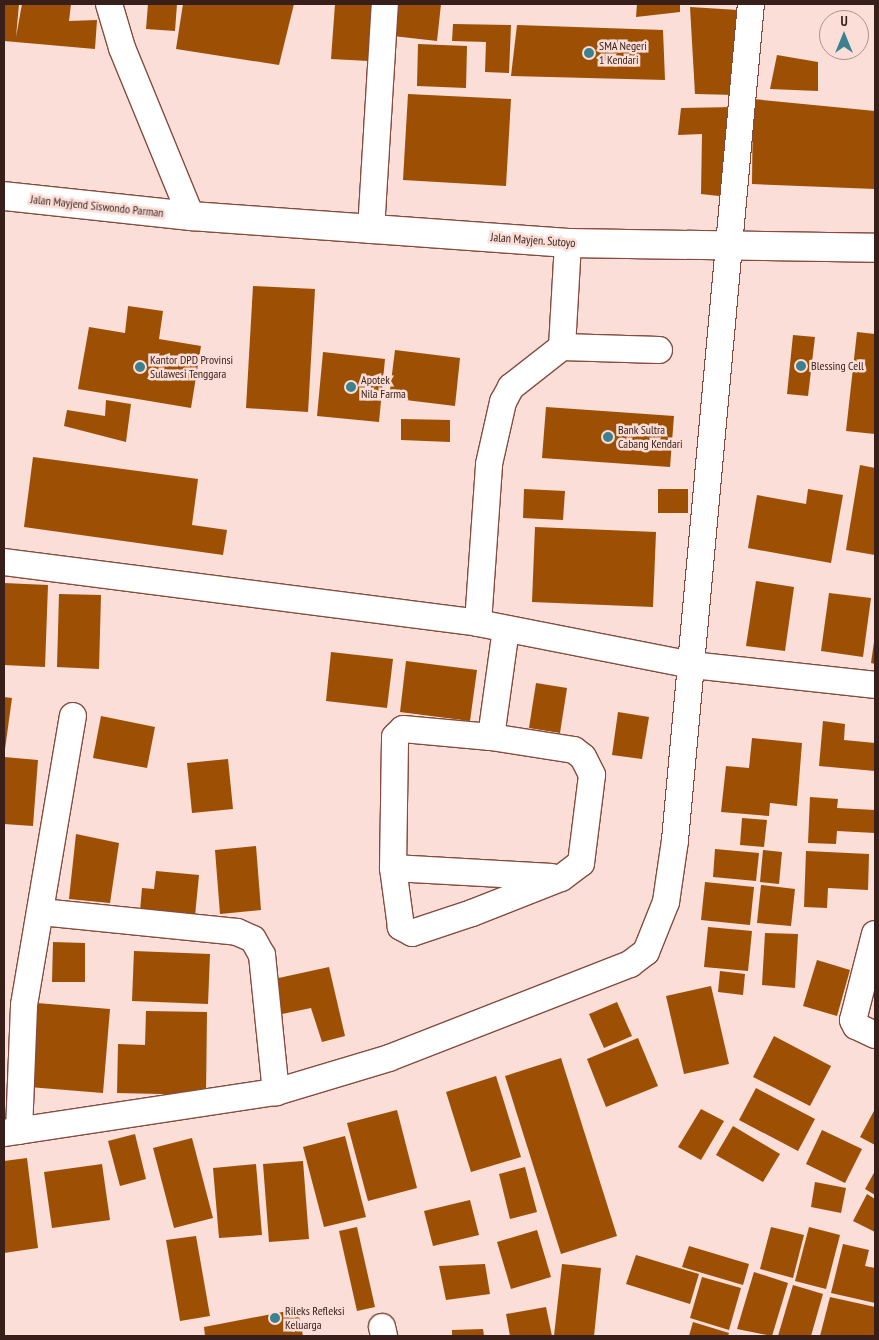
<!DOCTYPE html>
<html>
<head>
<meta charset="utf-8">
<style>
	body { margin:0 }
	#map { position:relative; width:879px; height:1340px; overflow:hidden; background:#faded7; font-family:"PT Sans Narrow",sans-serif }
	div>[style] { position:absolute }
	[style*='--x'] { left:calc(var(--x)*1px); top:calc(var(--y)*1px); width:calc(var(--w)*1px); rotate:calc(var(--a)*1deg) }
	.building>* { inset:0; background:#9d4f03 }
	.roads { filter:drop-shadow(1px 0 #854c3e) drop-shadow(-1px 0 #854c3e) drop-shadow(0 1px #854c3e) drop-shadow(0 -1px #854c3e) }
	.minor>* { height:26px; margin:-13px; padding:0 13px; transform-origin:13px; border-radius:13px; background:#fff }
	.highway>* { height:28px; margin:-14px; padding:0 14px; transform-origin:14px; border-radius:14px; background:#fff }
	.dots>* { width:14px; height:14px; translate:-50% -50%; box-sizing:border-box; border:2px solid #faded7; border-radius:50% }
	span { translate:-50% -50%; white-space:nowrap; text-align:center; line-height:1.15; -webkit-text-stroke:5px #faded7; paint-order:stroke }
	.poi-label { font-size:12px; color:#381f1a }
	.left { translate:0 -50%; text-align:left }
	.street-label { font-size:12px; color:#381f1a }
	.frame { position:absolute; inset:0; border:5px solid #381f1a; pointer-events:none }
	.north { position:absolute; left:819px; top:10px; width:50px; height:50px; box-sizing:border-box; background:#faded7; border:1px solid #ac928b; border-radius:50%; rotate:0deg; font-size:14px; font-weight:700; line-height:20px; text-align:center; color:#381f1a }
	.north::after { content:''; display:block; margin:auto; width:18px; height:22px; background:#3d8190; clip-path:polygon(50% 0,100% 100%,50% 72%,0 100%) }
</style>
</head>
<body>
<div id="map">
	<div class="building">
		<div style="clip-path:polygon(4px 4px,19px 4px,16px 37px,22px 4px,71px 4px,69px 21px,97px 20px,95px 49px,4px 41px)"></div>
		<div style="clip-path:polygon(148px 4px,177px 4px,175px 31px,146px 29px)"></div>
		<div style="clip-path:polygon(183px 4px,294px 4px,279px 65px,176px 49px)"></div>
		<div style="clip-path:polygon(335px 4px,392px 4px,388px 62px,331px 59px)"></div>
		<div style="clip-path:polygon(397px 4px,441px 4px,437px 41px,393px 36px)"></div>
		<div style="clip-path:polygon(637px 4px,680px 4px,680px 12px,636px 17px)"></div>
		<div style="clip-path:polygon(690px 7px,738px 10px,736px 95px,695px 94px)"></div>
		<div style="clip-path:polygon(453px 24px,511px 25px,509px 73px,485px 72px,486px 42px,452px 41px)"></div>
		<div style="clip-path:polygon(517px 25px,663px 30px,665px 80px,511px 76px)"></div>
		<div style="clip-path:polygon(418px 44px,467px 46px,466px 88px,417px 86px)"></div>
		<div style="clip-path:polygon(777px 55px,818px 62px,818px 91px,770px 89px)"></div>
		<div style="clip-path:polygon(408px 94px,511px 99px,506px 186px,403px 180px)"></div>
		<div style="clip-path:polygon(753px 99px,875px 111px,875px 189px,752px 184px)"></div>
		<div style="clip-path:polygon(735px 107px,728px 197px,701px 194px,702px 134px,678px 135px,681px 108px)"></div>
		<div style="clip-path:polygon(253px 286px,315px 289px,308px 412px,246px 408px)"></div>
		<div style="clip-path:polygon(128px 306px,163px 311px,159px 339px,201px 346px,191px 408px,78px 389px,89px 327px,125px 333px)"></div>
		<div style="clip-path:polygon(857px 332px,875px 334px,875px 434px,846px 431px)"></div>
		<div style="clip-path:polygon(793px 335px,815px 337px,808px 396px,787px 394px)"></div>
		<div style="clip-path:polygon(395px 350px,460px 358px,455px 406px,389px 398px)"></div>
		<div style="clip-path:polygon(323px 352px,385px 359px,379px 422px,317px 416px)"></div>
		<div style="clip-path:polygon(106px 400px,131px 404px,126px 442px,64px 426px,67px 410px,105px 416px)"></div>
		<div style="clip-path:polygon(546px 407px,674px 416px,670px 467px,542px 458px)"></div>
		<div style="clip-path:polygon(401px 419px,450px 420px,450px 442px,401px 440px)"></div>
		<div style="clip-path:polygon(33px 457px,198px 479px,192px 525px,227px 530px,223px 555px,24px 527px)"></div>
		<div style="clip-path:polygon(860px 465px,875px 468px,875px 555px,846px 550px)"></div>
		<div style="clip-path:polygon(524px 489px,565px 491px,563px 520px,523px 518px)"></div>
		<div style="clip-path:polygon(658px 489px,688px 489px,688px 513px,658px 513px)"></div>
		<div style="clip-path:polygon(808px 489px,843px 495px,831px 563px,748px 548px,757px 495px,806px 504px)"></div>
		<div style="clip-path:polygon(535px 527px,656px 532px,653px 607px,532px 602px)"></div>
		<div style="clip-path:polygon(756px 581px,794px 587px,785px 651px,746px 646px)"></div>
		<div style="clip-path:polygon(4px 583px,48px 585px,45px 667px,4px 665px)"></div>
		<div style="clip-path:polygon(829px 593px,871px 598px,863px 657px,821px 651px)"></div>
		<div style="clip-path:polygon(59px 594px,101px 595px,99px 669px,57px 667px)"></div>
		<div style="clip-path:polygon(875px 635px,875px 664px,871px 663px)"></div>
		<div style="clip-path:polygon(331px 652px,393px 659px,387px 708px,326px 701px)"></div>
		<div style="clip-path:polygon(406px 661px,477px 670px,470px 721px,400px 712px)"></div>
		<div style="clip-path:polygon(536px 683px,567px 688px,560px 733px,529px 728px)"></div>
		<div style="clip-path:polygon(4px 697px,12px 698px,5px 749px,4px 749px)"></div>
		<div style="clip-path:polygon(618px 712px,649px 717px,642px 759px,612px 755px)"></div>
		<div style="clip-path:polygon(101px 716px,155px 727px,147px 768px,93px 758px)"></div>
		<div style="clip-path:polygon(823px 721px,845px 724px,844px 740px,875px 743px,875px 771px,819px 766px)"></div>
		<div style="clip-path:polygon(752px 738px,802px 743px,797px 806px,770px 803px,769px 816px,721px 812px,726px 766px,749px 768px)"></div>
		<div style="clip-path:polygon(4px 757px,38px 760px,33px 826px,4px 824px)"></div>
		<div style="clip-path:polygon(228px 759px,233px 809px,192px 813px,187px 763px)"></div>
		<div style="clip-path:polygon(810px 797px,838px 799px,837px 808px,875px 810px,875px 833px,837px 831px,836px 844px,808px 843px)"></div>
		<div style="clip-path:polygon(742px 818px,767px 820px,764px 847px,740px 845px)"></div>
		<div style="clip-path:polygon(76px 834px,119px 843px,110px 903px,69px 899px)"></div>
		<div style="clip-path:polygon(256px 846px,261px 910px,220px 914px,215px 850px)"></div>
		<div style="clip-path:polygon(715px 849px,759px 853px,756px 881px,713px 877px)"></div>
		<div style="clip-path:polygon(763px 850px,782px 852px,779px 884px,760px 882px)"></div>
		<div style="clip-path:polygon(806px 851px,869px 854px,868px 890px,828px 888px,827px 908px,804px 907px)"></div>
		<div style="clip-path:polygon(156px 871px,199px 875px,195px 916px,140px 911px,142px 888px,154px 889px)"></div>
		<div style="clip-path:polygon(705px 882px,754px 887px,750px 925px,701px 920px)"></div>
		<div style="clip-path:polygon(761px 885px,795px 889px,791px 926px,757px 923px)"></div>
		<div style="clip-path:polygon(708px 927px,752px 931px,748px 971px,704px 967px)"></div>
		<div style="clip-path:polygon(765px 933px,798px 934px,795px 988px,762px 985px)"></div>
		<div style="clip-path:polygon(53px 942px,85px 943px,85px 982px,52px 982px)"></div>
		<div style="clip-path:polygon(134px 951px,210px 954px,208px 1004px,132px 1001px)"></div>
		<div style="clip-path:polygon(817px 960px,850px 970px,837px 1016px,803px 1006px)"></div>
		<div style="clip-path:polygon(329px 967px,345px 1036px,322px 1042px,311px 1008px,282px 1014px,274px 979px)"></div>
		<div style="clip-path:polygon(720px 971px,745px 974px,743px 995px,718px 992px)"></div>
		<div style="clip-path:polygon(711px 986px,729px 1064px,684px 1074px,666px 996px)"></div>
		<div style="clip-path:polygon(617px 1002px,632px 1036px,604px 1048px,589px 1014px)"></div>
		<div style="clip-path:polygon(37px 1003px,110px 1009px,103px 1093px,29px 1087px)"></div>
		<div style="clip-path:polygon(146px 1011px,207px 1012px,206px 1095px,117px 1093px,118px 1044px,145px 1045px)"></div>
		<div style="clip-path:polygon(774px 1036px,831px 1066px,810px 1106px,753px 1077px)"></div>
		<div style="clip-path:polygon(638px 1038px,658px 1086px,606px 1107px,587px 1059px)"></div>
		<div style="clip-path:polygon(561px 1058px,617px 1236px,561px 1254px,505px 1076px)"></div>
		<div style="clip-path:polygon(496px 1076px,521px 1157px,471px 1172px,446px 1092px)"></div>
		<div style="clip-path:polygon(756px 1088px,815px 1119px,798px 1151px,739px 1120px)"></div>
		<div style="clip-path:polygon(701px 1109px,724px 1121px,701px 1160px,678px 1147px)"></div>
		<div style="clip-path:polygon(875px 1109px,875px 1145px,860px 1137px)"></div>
		<div style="clip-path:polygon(397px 1110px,417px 1188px,368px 1201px,347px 1123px)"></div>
		<div style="clip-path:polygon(733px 1126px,780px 1154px,763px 1182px,716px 1155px)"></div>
		<div style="clip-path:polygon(822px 1130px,862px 1149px,845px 1183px,806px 1164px)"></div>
		<div style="clip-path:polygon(135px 1134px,146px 1179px,120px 1186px,108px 1141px)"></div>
		<div style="clip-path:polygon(345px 1136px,366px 1217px,324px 1227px,303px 1147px)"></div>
		<div style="clip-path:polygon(192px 1138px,213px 1218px,174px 1228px,153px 1148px)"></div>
		<div style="clip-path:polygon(27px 1158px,38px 1248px,4px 1253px,4px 1161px)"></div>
		<div style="clip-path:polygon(303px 1161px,309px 1239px,269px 1242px,263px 1164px)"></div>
		<div style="clip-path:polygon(102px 1164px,110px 1220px,52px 1228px,44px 1172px)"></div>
		<div style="clip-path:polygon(256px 1164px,262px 1235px,219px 1238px,213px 1168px)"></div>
		<div style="clip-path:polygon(525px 1167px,537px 1212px,510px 1219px,499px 1174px)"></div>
		<div style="clip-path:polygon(875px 1171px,875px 1195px,865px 1189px)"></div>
		<div style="clip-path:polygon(815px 1182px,846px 1188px,841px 1213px,811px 1207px)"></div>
		<div style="clip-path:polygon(867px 1194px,875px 1199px,875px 1232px,853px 1221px)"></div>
		<div style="clip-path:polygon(470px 1200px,479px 1235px,433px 1246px,424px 1211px)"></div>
		<div style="clip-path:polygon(357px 1227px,375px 1307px,357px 1311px,339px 1231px)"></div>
		<div style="clip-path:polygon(771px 1227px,804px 1235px,793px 1278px,760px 1269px)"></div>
		<div style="clip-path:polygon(809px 1227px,840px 1235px,826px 1289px,795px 1281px)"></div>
		<div style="clip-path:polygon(537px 1230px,551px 1277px,511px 1289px,497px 1242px)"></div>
		<div style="clip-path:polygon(196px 1236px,210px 1316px,180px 1321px,166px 1240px)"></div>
		<div style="clip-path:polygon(843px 1244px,869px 1250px,865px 1266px,875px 1268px,875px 1303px,831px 1293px)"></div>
		<div style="clip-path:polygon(689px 1246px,749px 1264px,743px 1285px,682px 1267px)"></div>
		<div style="clip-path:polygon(636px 1255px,699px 1274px,690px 1304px,626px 1284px)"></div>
		<div style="clip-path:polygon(485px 1264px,490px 1294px,446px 1300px,439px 1266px)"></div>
		<div style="clip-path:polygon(562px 1264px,601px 1268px,594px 1336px,554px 1336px)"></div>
		<div style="clip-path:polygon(754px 1272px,788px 1283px,772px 1336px,737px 1329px)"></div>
		<div style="clip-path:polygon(702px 1277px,741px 1288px,729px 1330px,690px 1318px)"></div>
		<div style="clip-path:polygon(793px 1285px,823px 1294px,811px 1336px,778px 1336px)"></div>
		<div style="clip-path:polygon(830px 1297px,875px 1307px,875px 1336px,820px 1336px)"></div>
		<div style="clip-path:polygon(546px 1307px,552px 1336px,510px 1336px,506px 1314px)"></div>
		<div style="clip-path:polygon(298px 1309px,303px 1336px,205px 1336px,204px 1327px)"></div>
		<div style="clip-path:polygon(693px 1322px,729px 1333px,728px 1336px,689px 1336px)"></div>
		<div style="clip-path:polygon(483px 1329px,484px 1336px,452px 1336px,452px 1330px)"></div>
	</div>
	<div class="roads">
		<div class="minor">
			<div style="--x:109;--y:4;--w:46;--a:73.5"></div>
			<div style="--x:122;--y:48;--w:182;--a:67.7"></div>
			<div style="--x:371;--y:230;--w:226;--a:-86.5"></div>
			<div style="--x:562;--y:347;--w:104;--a:-86.7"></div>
			<div style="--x:4;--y:562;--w:478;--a:7.3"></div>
			<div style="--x:478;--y:623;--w:218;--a:11.1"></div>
			<div style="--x:692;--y:665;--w:184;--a:6.2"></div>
			<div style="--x:478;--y:623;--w:159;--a:-86"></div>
			<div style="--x:489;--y:464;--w:64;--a:-77.3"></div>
			<div style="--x:503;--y:402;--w:17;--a:-62"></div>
			<div style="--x:511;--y:387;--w:65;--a:-38.1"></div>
			<div style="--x:562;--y:347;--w:97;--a:1.8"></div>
			<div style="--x:403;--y:729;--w:88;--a:5.2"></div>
			<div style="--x:491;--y:737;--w:84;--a:8.9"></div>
			<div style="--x:574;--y:750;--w:11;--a:38"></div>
			<div style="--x:583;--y:757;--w:20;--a:63"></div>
			<div style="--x:592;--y:775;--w:89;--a:97.1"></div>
			<div style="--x:581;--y:863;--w:25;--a:143"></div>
			<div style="--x:561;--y:878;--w:96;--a:158.5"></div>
			<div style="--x:472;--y:913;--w:63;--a:161.6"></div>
			<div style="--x:412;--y:933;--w:13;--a:-151"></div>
			<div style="--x:401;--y:927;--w:60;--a:-97.7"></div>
			<div style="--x:393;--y:868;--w:131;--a:-89.1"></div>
			<div style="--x:395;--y:737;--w:11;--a:-45"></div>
			<div style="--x:491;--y:737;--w:109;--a:-82.1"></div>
			<div style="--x:393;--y:868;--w:159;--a:3.2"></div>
			<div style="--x:41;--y:912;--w:197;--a:5.8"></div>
			<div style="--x:237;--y:932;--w:17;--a:24"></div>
			<div style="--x:253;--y:939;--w:18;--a:61"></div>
			<div style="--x:262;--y:955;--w:138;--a:84.2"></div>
			<div style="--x:875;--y:934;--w:89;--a:104.3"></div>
			<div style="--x:853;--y:1020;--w:7;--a:63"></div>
			<div style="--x:856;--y:1026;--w:21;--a:25"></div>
			<div style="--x:19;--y:1131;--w:126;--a:-87.7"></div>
			<div style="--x:24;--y:1005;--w:293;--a:-80.4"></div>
			<div style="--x:4;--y:1133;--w:275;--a:-8.6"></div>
			<div style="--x:276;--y:1092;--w:118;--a:-16.7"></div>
			<div style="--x:389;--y:1058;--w:259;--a:-21.3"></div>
			<div style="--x:630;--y:964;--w:20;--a:-37"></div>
			<div style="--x:646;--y:952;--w:54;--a:-68.2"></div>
			<div style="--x:666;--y:902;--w:63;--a:-81.7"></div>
			<div style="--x:675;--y:840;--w:839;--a:-84.81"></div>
			<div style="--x:382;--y:1327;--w:9;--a:77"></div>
		</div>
		<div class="highway">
			<div style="--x:4;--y:196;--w:188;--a:6.1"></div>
			<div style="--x:191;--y:216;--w:378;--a:4.1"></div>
			<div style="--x:568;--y:243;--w:307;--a:0.9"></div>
		</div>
	</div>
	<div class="dots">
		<div style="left:589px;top:53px;background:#3d8190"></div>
		<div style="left:801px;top:366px;background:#3d8190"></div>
		<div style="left:140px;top:367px;background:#3d8190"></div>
		<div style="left:351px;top:387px;background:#3d8190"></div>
		<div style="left:608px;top:437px;background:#3d8190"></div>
		<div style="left:275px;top:1318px;background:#3d8190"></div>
	</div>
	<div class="poi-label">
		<span class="left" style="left:599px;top:53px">SMA Negeri<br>1 Kendari</span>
		<span class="left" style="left:150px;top:367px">Kantor DPD Provinsi<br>Sulawesi Tenggara</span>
		<span class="left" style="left:811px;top:366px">Blessing Cell</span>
		<span class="left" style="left:361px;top:387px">Apotek<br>Nila Farma</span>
		<span class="left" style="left:618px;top:437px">Bank Sultra<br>Cabang Kendari</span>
		<span class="left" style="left:285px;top:1318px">Rileks Refleksi<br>Keluarga</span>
	</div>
	<div class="street-label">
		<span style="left:97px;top:206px;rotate:6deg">Jalan Mayjend Siswondo Parman</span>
		<span style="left:533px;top:240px;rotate:4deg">Jalan Mayjen. Sutoyo</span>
	</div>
	<div class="frame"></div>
	<div class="north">U</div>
</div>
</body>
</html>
